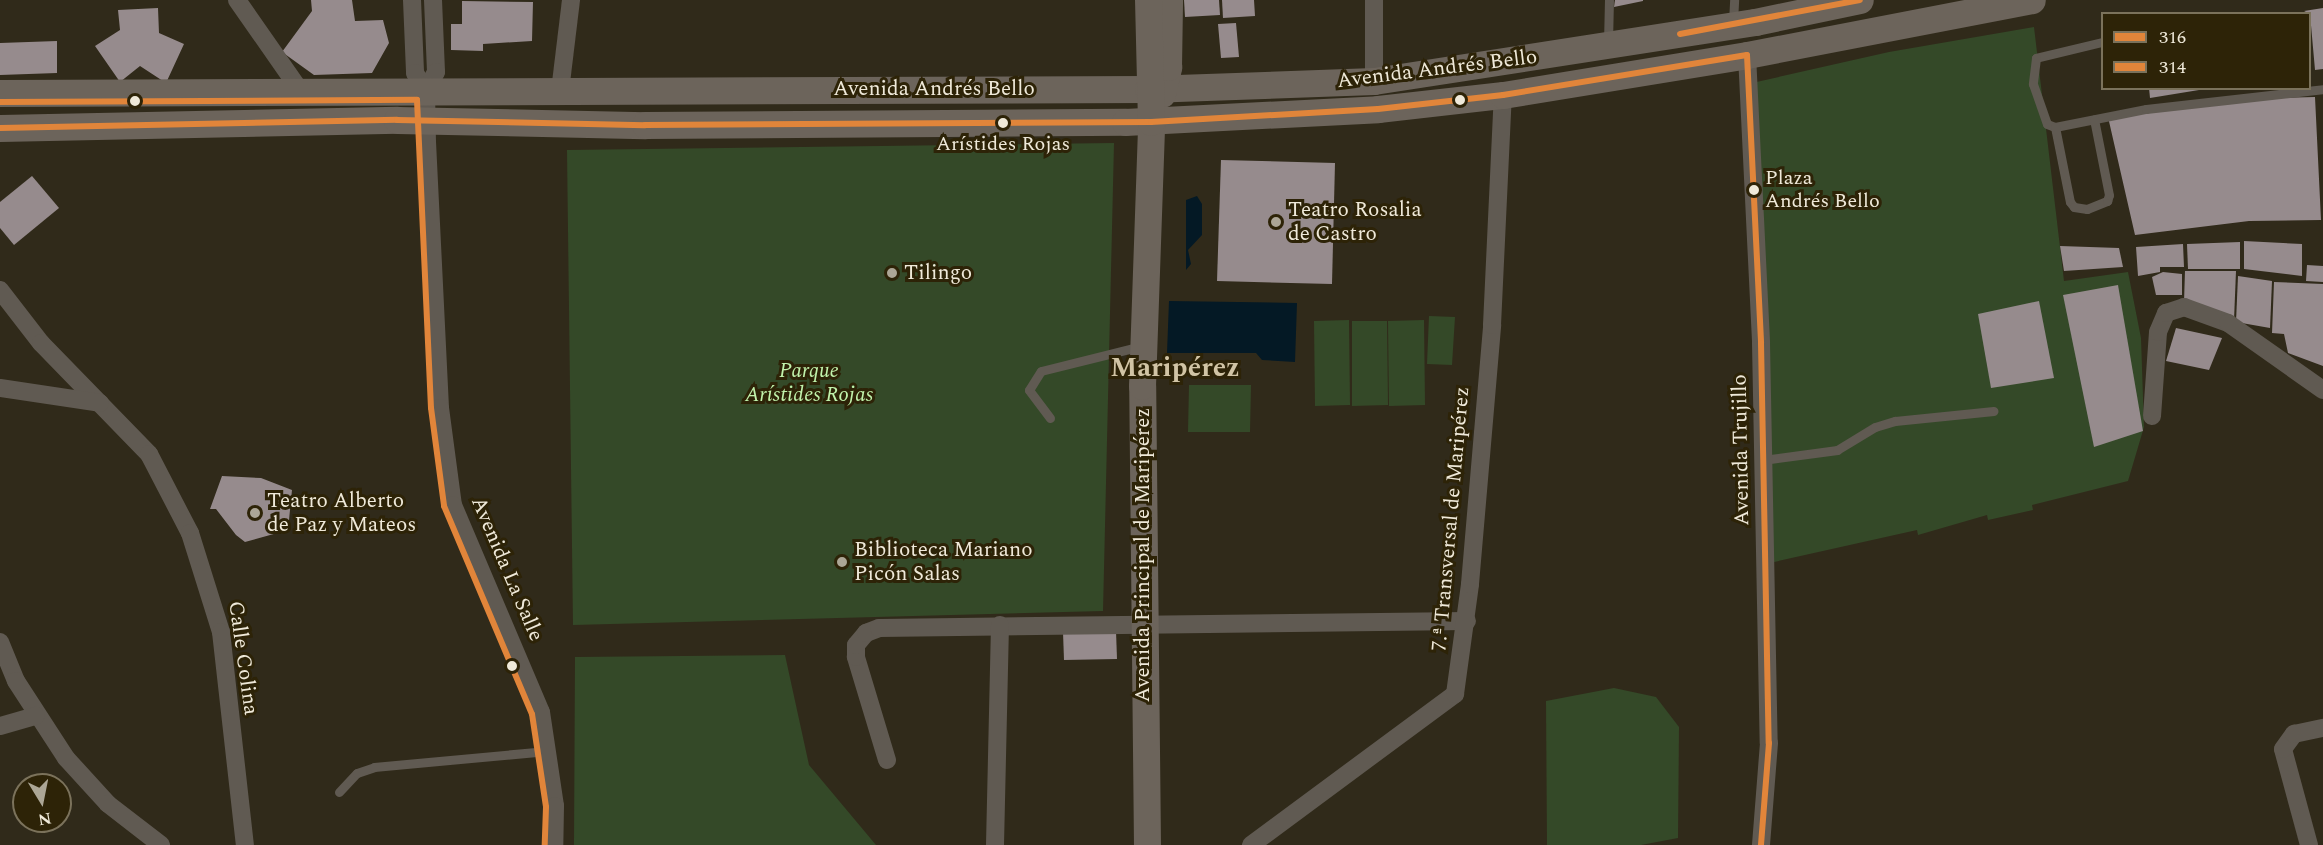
<!DOCTYPE html>
<html>
<head>
<meta charset="utf-8">
<style>
	body { margin:0 }
	#map { position:relative; width:2323px; height:845px; overflow:hidden; background:#302a1a; font-family:Spectral,serif }
	div>[style] { position:absolute }
	[style*='--x'] { left:calc(var(--x)*1px); top:calc(var(--y)*1px); width:calc(var(--w)*1px); rotate:calc(var(--a)*1deg) }
	.green>* { inset:0; background:#344928 }
	.water>* { inset:0; background:#041925 }
	.building>* { inset:0; background:#968b8d }
	.lane>* { height:9px; margin:-4.5px; padding:0 4.5px; transform-origin:4.5px; border-radius:4.5px; background:#605a52 }
	.street>* { height:18px; margin:-9px; padding:0 9px; transform-origin:9px; border-radius:9px; background:#605a52 }
	.secondary>* { height:27px; margin:-13.5px; padding:0 13.5px; transform-origin:13.5px; border-radius:13.5px; background:#6c645b }
	.bus-1>* { height:6px; margin:-3px; padding:0 3px; transform-origin:3px; border-radius:3px; background:#e1853a }
	.bus-2>* { height:6px; margin:-3px; padding:0 3px; transform-origin:3px; border-radius:3px; background:#e1853a }
	.dots>* { width:16px; height:16px; translate:-50% -50%; box-sizing:border-box; border:3px solid #2d2307; border-radius:50% }
	span { translate:-50% -50%; white-space:nowrap; text-align:center; line-height:1.15; -webkit-text-stroke:6px #2d2307; paint-order:stroke }
	.bus-label { font-size:20px; color:#efe9d9 }
	.left { translate:0 -50%; text-align:left }
	.street-label { font-size:21px; color:#efe9d9 }
	.poi-label { font-size:21px; color:#efe9d9 }
	.park-label { font-size:21px; color:#c1f3ac; font-style:italic }
	.district-label { font-size:27px; color:#d1c4a5; font-weight:700 }
	.legend { position:absolute; left:2101px; top:12px; width:210px; height:78px; box-sizing:border-box; background:#2d2307; border:2px solid #7b725b; margin:0; padding:8px 10px; list-style:none; font-size:18px; color:#efe9d9 }
	.legend li { display:flex; align-items:center; gap:12px; height:30px }
	.legend b { width:30px; border:2px solid #7b725b }
	.north { position:absolute; left:12px; top:773px; width:60px; height:60px; box-sizing:border-box; background:#2d2307; border:2px solid #7b725b; border-radius:50%; rotate:170deg; font-size:16px; font-weight:700; line-height:24px; text-align:center; color:#efe9d9 }
	.north::after { content:''; display:block; margin:auto; width:21px; height:27px; background:#aca696; clip-path:polygon(50% 0,100% 100%,50% 72%,0 100%) }
</style>
</head>
<body>
<div id="map">
	<div class="green">
		<div style="clip-path:polygon(2034px 27px,2064px 281px,2128px 272px,2141px 338px,2144px 427px,2128px 481px,2032px 505px,2033px 510px,1988px 520px,1987px 515px,1918px 535px,1917px 530px,1765px 564px,1752px 83px,1889px 52px)"></div>
		<div style="clip-path:polygon(1114px 143px,1103px 611px,573px 625px,567px 150px)"></div>
		<div style="clip-path:polygon(1429px 316px,1455px 317px,1452px 365px,1427px 364px)"></div>
		<div style="clip-path:polygon(1349px 320px,1350px 405px,1315px 406px,1314px 321px)"></div>
		<div style="clip-path:polygon(1424px 320px,1425px 405px,1389px 406px,1388px 321px)"></div>
		<div style="clip-path:polygon(1352px 321px,1387px 321px,1388px 405px,1352px 406px)"></div>
		<div style="clip-path:polygon(1189px 385px,1251px 385px,1250px 432px,1188px 432px)"></div>
		<div style="clip-path:polygon(785px 655px,809px 765px,876px 845px,574px 845px,575px 657px)"></div>
		<div style="clip-path:polygon(1614px 688px,1656px 697px,1679px 727px,1678px 838px,1641px 845px,1547px 845px,1546px 701px)"></div>
	</div>
	<div class="water">
		<div style="clip-path:polygon(1197px 196px,1202px 204px,1202px 235px,1188px 250px,1191px 264px,1186px 270px,1186px 200px)"></div>
		<div style="clip-path:polygon(1169px 301px,1297px 303px,1295px 362px,1262px 360px,1256px 353px,1167px 353px)"></div>
	</div>
	<div class="building">
		<div style="clip-path:polygon(311px 0,352px 0,355px 21px,383px 20px,389px 43px,372px 73px,314px 75px,282px 52px,312px 11px)"></div>
		<div style="clip-path:polygon(1184px 0,1219px 0,1220px 15px,1185px 17px)"></div>
		<div style="clip-path:polygon(1222px 0,1254px 0,1255px 16px,1223px 18px)"></div>
		<div style="clip-path:polygon(1615px 0,1643px 0,1643px 1px,1614px 7px)"></div>
		<div style="clip-path:polygon(462px 1px,533px 2px,532px 41px,483px 44px,483px 51px,451px 50px,451px 24px,462px 24px)"></div>
		<div style="clip-path:polygon(158px 8px,159px 33px,184px 44px,166px 83px,140px 66px,120px 82px,95px 46px,120px 30px,118px 10px)"></div>
		<div style="clip-path:polygon(2323px 8px,2323px 69px,2315px 70px,2310px 14px,2304px 11px)"></div>
		<div style="clip-path:polygon(1236px 23px,1239px 57px,1221px 58px,1218px 24px)"></div>
		<div style="clip-path:polygon(57px 41px,57px 73px,0 75px,0 43px)"></div>
		<div style="clip-path:polygon(2149px 88px,2199px 88px,2199px 90px,2150px 98px)"></div>
		<div style="clip-path:polygon(2315px 97px,2321px 220px,2249px 221px,2135px 235px,2108px 117px,2229px 99px)"></div>
		<div style="clip-path:polygon(1221px 160px,1335px 163px,1332px 284px,1217px 281px)"></div>
		<div style="clip-path:polygon(32px 176px,59px 208px,14px 245px,0 228px,0 202px)"></div>
		<div style="clip-path:polygon(2244px 241px,2302px 244px,2302px 276px,2244px 269px)"></div>
		<div style="clip-path:polygon(2240px 242px,2240px 269px,2188px 269px,2187px 244px)"></div>
		<div style="clip-path:polygon(2183px 244px,2184px 267px,2160px 267px,2160px 272px,2138px 276px,2136px 247px)"></div>
		<div style="clip-path:polygon(2060px 246px,2119px 248px,2123px 267px,2064px 271px)"></div>
		<div style="clip-path:polygon(2307px 265px,2323px 266px,2323px 282px,2306px 281px)"></div>
		<div style="clip-path:polygon(2185px 271px,2236px 271px,2234px 320px,2184px 302px)"></div>
		<div style="clip-path:polygon(2163px 272px,2182px 274px,2182px 295px,2156px 295px,2152px 277px)"></div>
		<div style="clip-path:polygon(2238px 276px,2272px 281px,2270px 328px,2236px 322px)"></div>
		<div style="clip-path:polygon(2274px 282px,2323px 284px,2323px 366px,2288px 353px,2284px 334px,2272px 333px)"></div>
		<div style="clip-path:polygon(2118px 285px,2143px 431px,2094px 447px,2063px 295px)"></div>
		<div style="clip-path:polygon(2039px 301px,2054px 378px,1991px 388px,1978px 314px)"></div>
		<div style="clip-path:polygon(2176px 328px,2222px 338px,2209px 370px,2166px 361px)"></div>
		<div style="clip-path:polygon(222px 476px,261px 478px,292px 490px,288px 530px,245px 542px,236px 535px,216px 509px,210px 509px)"></div>
		<div style="clip-path:polygon(1116px 631px,1117px 659px,1064px 660px,1063px 632px)"></div>
	</div>
	<div class="lane">
		<div style="--x:1733;--y:22;--w:22;--a:-87"></div>
		<div style="--x:2102;--y:42;--w:68;--a:166.4"></div>
		<div style="--x:2036;--y:58;--w:26;--a:97"></div>
		<div style="--x:2033;--y:84;--w:42;--a:70.7"></div>
		<div style="--x:2047;--y:124;--w:9;--a:21"></div>
		<div style="--x:2055;--y:127;--w:93;--a:-11.2"></div>
		<div style="--x:2146;--y:109;--w:178;--a:-6.4"></div>
		<div style="--x:1608;--y:43;--w:43;--a:-88.7"></div>
		<div style="--x:2055;--y:127;--w:76;--a:78.7"></div>
		<div style="--x:2070;--y:202;--w:6;--a:51"></div>
		<div style="--x:2074;--y:207;--w:13;--a:9"></div>
		<div style="--x:2087;--y:209;--w:22;--a:-22"></div>
		<div style="--x:2107;--y:201;--w:6;--a:-72"></div>
		<div style="--x:2109;--y:195;--w:77;--a:-101.2"></div>
		<div style="--x:1050;--y:418;--w:35;--a:-127"></div>
		<div style="--x:1029;--y:390;--w:22;--a:-58"></div>
		<div style="--x:1041;--y:371;--w:103;--a:-14"></div>
		<div style="--x:1763;--y:460;--w:75;--a:-7.7"></div>
		<div style="--x:1837;--y:450;--w:44;--a:-31.2"></div>
		<div style="--x:1875;--y:427;--w:21;--a:-17"></div>
		<div style="--x:1895;--y:421;--w:99;--a:-5.8"></div>
		<div style="--x:339;--y:792;--w:26;--a:-47"></div>
		<div style="--x:357;--y:773;--w:18;--a:-19"></div>
		<div style="--x:374;--y:767;--w:174;--a:-5.3"></div>
	</div>
	<div class="street">
		<div style="--x:237;--y:0;--w:108;--a:55.1"></div>
		<div style="--x:412;--y:0;--w:73;--a:87.6"></div>
		<div style="--x:415;--y:73;--w:21;--a:59"></div>
		<div style="--x:433;--y:0;--w:72;--a:87.6"></div>
		<div style="--x:436;--y:72;--w:21;--a:118"></div>
		<div style="--x:426;--y:91;--w:51;--a:88.9"></div>
		<div style="--x:427;--y:142;--w:266;--a:87.2"></div>
		<div style="--x:440;--y:408;--w:98;--a:82.4"></div>
		<div style="--x:453;--y:505;--w:225;--a:67"></div>
		<div style="--x:541;--y:712;--w:95;--a:81.5"></div>
		<div style="--x:555;--y:806;--w:39;--a:91"></div>
		<div style="--x:1374;--y:0;--w:81;--a:90"></div>
		<div style="--x:1747;--y:55;--w:288;--a:87.2"></div>
		<div style="--x:1761;--y:343;--w:400;--a:88.9"></div>
		<div style="--x:1769;--y:743;--w:102;--a:94.5"></div>
		<div style="--x:560;--y:91;--w:92;--a:-83.1"></div>
		<div style="--x:0;--y:290;--w:67;--a:52.3"></div>
		<div style="--x:41;--y:343;--w:155;--a:45.8"></div>
		<div style="--x:149;--y:454;--w:89;--a:62.6"></div>
		<div style="--x:190;--y:533;--w:104;--a:72.6"></div>
		<div style="--x:221;--y:632;--w:214;--a:83.6"></div>
		<div style="--x:0;--y:388;--w:101;--a:8.5"></div>
		<div style="--x:2152;--y:416;--w:84;--a:-85.9"></div>
		<div style="--x:2158;--y:332;--w:21;--a:-67"></div>
		<div style="--x:2166;--y:313;--w:19;--a:-18"></div>
		<div style="--x:2184;--y:307;--w:47;--a:20"></div>
		<div style="--x:2228;--y:323;--w:116;--a:35.2"></div>
		<div style="--x:0;--y:642;--w:42;--a:67.7"></div>
		<div style="--x:16;--y:681;--w:92;--a:57"></div>
		<div style="--x:66;--y:758;--w:62;--a:47.6"></div>
		<div style="--x:108;--y:804;--w:67;--a:37.7"></div>
		<div style="--x:0;--y:726;--w:37;--a:-16"></div>
		<div style="--x:887;--y:760;--w:108;--a:-106.8"></div>
		<div style="--x:856;--y:657;--w:12;--a:-90"></div>
		<div style="--x:856;--y:645;--w:16;--a:-50"></div>
		<div style="--x:866;--y:633;--w:14;--a:-21"></div>
		<div style="--x:879;--y:628;--w:588;--a:-0.68"></div>
		<div style="--x:995;--y:845;--w:220;--a:-88.7"></div>
		<div style="--x:1251;--y:845;--w:254;--a:-36.5"></div>
		<div style="--x:1455;--y:694;--w:111;--a:-82.2"></div>
		<div style="--x:1470;--y:584;--w:260;--a:-85.1"></div>
		<div style="--x:1492;--y:325;--w:230;--a:-87.3"></div>
		<div style="--x:2309;--y:845;--w:99;--a:-105.2"></div>
		<div style="--x:2283;--y:749;--w:19;--a:-54"></div>
		<div style="--x:2294;--y:734;--w:30;--a:-12"></div>
	</div>
	<div class="secondary">
		<div style="--x:0;--y:93;--w:1148;--a:-0.2"></div>
		<div style="--x:1148;--y:89;--w:226;--a:-2"></div>
		<div style="--x:1374;--y:81;--w:386;--a:-8.8"></div>
		<div style="--x:1755;--y:22;--w:107;--a:-11.8"></div>
		<div style="--x:1162;--y:94;--w:28;--a:-77"></div>
		<div style="--x:1168;--y:67;--w:67;--a:-89.1"></div>
		<div style="--x:0;--y:128;--w:397;--a:-1.2"></div>
		<div style="--x:397;--y:120;--w:248;--a:1.2"></div>
		<div style="--x:645;--y:125;--w:480;--a:-0.4"></div>
		<div style="--x:1125;--y:122;--w:253;--a:-2.9"></div>
		<div style="--x:1378;--y:109;--w:126;--a:-6.4"></div>
		<div style="--x:1503;--y:95;--w:247;--a:-9.3"></div>
		<div style="--x:1747;--y:55;--w:290;--a:-10.9"></div>
		<div style="--x:1147;--y:845;--w:459;--a:-90.6"></div>
		<div style="--x:1142;--y:386;--w:264;--a:-88"></div>
		<div style="--x:1151;--y:122;--w:122;--a:-91.4"></div>
	</div>
	<div class="bus-1">
		<div style="--x:1680;--y:34;--w:183;--a:-10.7"></div>
		<div style="--x:0;--y:128;--w:397;--a:-1.2"></div>
		<div style="--x:397;--y:120;--w:248;--a:1.2"></div>
		<div style="--x:645;--y:125;--w:506;--a:-0.34"></div>
		<div style="--x:1151;--y:122;--w:227;--a:-3.3"></div>
		<div style="--x:1378;--y:109;--w:126;--a:-6.4"></div>
		<div style="--x:1503;--y:95;--w:247;--a:-9.3"></div>
		<div style="--x:1747;--y:55;--w:288;--a:87.2"></div>
		<div style="--x:1761;--y:343;--w:400;--a:88.9"></div>
		<div style="--x:1769;--y:743;--w:102;--a:94.5"></div>
	</div>
	<div class="bus-2">
		<div style="--x:0;--y:102;--w:417;--a:-0.3"></div>
		<div style="--x:417;--y:100;--w:308;--a:87.4"></div>
		<div style="--x:431;--y:408;--w:99;--a:82.4"></div>
		<div style="--x:444;--y:506;--w:226;--a:67.1"></div>
		<div style="--x:532;--y:714;--w:94;--a:81.4"></div>
		<div style="--x:546;--y:807;--w:38;--a:92"></div>
	</div>
	<div class="dots">
		<div style="left:1460px;top:100px;background:#efe9d9"></div>
		<div style="left:135px;top:101px;background:#efe9d9"></div>
		<div style="left:1003px;top:123px;background:#efe9d9"></div>
		<div style="left:1754px;top:190px;background:#efe9d9"></div>
		<div style="left:1276px;top:222px;background:#aca696"></div>
		<div style="left:892px;top:273px;background:#aca696"></div>
		<div style="left:255px;top:513px;background:#aca696"></div>
		<div style="left:842px;top:562px;background:#aca696"></div>
		<div style="left:512px;top:666px;background:#efe9d9"></div>
	</div>
	<div class="bus-label">
		<span style="left:1003px;top:144px">Arístides Rojas</span>
		<span class="left" style="left:1765px;top:190px">Plaza<br>Andrés Bello</span>
	</div>
	<div class="street-label">
		<span style="left:1437px;top:69px;rotate:-7deg">Avenida Andrés Bello</span>
		<span style="left:934px;top:89px">Avenida Andrés Bello</span>
		<span style="left:1741px;top:450px;rotate:-91deg">Avenida Trujillo</span>
		<span style="left:1451px;top:519px;rotate:-85deg">7.ª Transversal de Maripérez</span>
		<span style="left:1143px;top:555px;rotate:-90deg">Avenida Principal de Maripérez</span>
		<span style="left:507px;top:569px;rotate:67deg">Avenida La Salle</span>
		<span style="left:243px;top:658px;rotate:82deg">Calle Colina</span>
	</div>
	<div class="poi-label">
		<span class="left" style="left:1288px;top:222px">Teatro Rosalia<br>de Castro</span>
		<span class="left" style="left:904px;top:273px">Tilingo</span>
		<span class="left" style="left:267px;top:513px">Teatro Alberto<br>de Paz y Mateos</span>
		<span class="left" style="left:854px;top:562px">Biblioteca Mariano<br>Picón Salas</span>
	</div>
	<div class="park-label">
		<span style="left:809px;top:383px">Parque<br>Arístides Rojas</span>
	</div>
	<div class="district-label">
		<span style="left:1175px;top:369px">Maripérez</span>
	</div>
	<ul class="legend">
	<li><b style="height:8px;background:#e1853a"></b>316</li>
	<li><b style="height:8px;background:#e1853a"></b>314</li>
	</ul>
	<div class="north">N</div>
</div>
</body>
</html>
